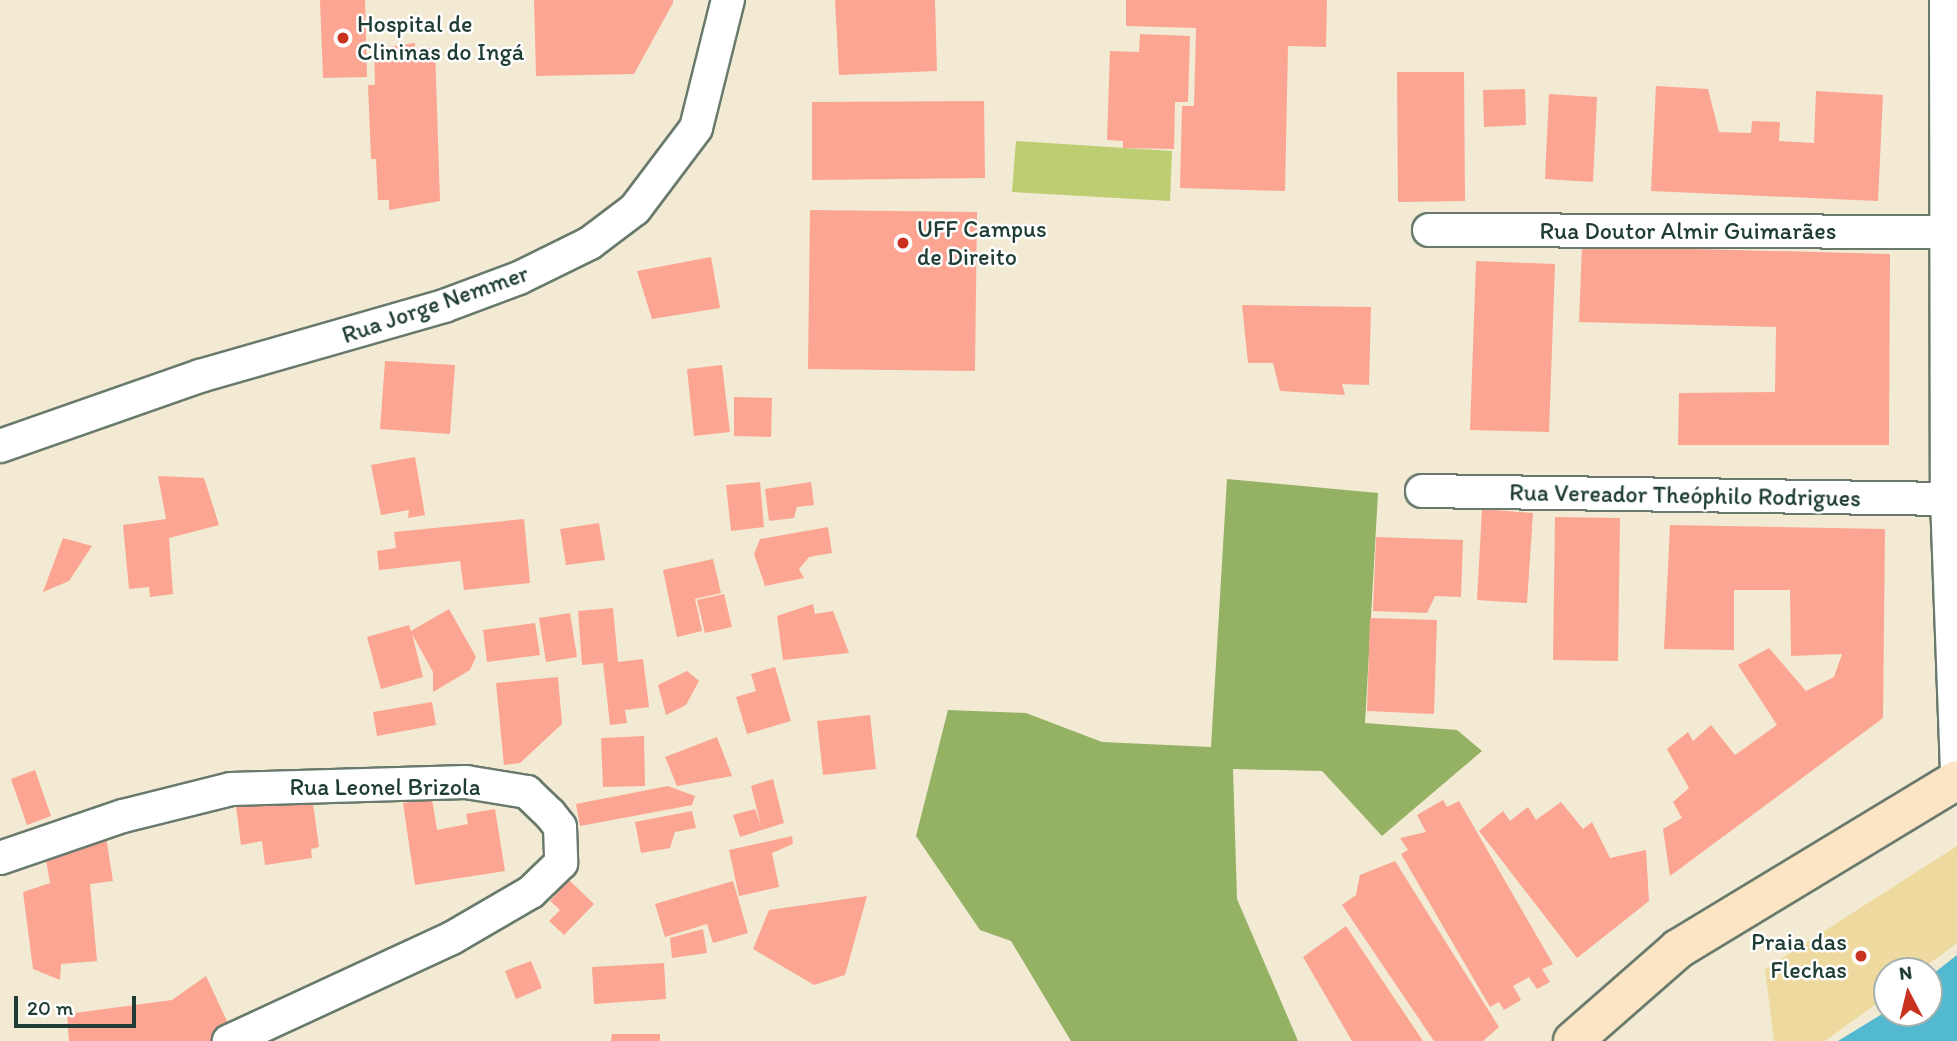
<!DOCTYPE html>
<html>
<head>
<meta charset="utf-8">
<style>
	body { margin:0 }
	#map { position:relative; width:1957px; height:1041px; overflow:hidden; background:#f2ead3; font-family:Itim,sans-serif }
	div>[style] { position:absolute }
	[style*='--x'] { left:calc(var(--x)*1px); top:calc(var(--y)*1px); width:calc(var(--w)*1px); rotate:calc(var(--a)*1deg) }
	.green>* { inset:0; background:#bcce71 }
	.forest>* { inset:0; background:#95b163 }
	.sand>* { inset:0; background:#eeda9e }
	.water>* { inset:0; background:#53b9d1 }
	.building>* { inset:0; background:#fca592 }
	.roads { filter:drop-shadow(2px 0 #697a6c) drop-shadow(-2px 0 #697a6c) drop-shadow(0 2px #697a6c) drop-shadow(0 -2px #697a6c) }
	.street>* { height:32px; margin:-16px; padding:0 16px; transform-origin:16px; border-radius:16px; background:#fff }
	.secondary>* { height:38px; margin:-19px; padding:0 19px; transform-origin:19px; border-radius:19px; background:#fce5c4 }
	.dots>* { width:19px; height:19px; translate:-50% -50%; box-sizing:border-box; border:4px solid #fff; border-radius:50% }
	span { translate:-50% -50%; white-space:nowrap; text-align:center; line-height:1.15; -webkit-text-stroke:5px #fff; paint-order:stroke }
	.poi-label { font-size:24px; color:#1f3d34 }
	.left { translate:0 -50%; text-align:left }
	.right { translate:-100% -50%; text-align:right }
	.street-label { font-size:24px; color:#1f3d34 }
	.north { position:absolute; left:1873px; top:957px; width:70px; height:70px; box-sizing:border-box; background:#fff; border:2px solid #a5b1ae; border-radius:50%; rotate:353deg; font-size:19px; font-weight:700; line-height:28px; text-align:center; color:#1f3d34 }
	.north::after { content:''; display:block; margin:auto; width:24px; height:32px; background:#c8321e; clip-path:polygon(50% 0,100% 100%,50% 72%,0 100%) }
	.scale { position:absolute; left:14px; top:996px; width:122px; height:32px; box-sizing:border-box; border:4px solid #1f3d34; border-top:0; padding-left:9px; font-size:21px; line-height:24px; white-space:nowrap; color:#1f3d34; -webkit-text-stroke:5px #fff; paint-order:stroke }
</style>
</head>
<body>
<div id="map">
	<div class="green">
		<div style="clip-path:polygon(1016px 141px,1172px 151px,1170px 201px,1012px 192px)"></div>
	</div>
	<div class="forest">
		<div style="clip-path:polygon(1227px 479px,1378px 493px,1365px 723px,1457px 730px,1482px 751px,1382px 836px,1322px 771px,1233px 769px,1237px 899px,1298px 1041px,1071px 1041px,1011px 941px,980px 930px,916px 836px,948px 710px,1026px 713px,1102px 742px,1211px 747px)"></div>
	</div>
	<div class="sand">
		<div style="clip-path:polygon(1957px 846px,1957px 943px,1919px 971px,1887px 971px,1887px 996px,1825px 1041px,1774px 1041px,1765px 969px)"></div>
	</div>
	<div class="water">
		<div style="clip-path:polygon(1957px 955px,1957px 1041px,1838px 1041px,1887px 1011px,1929px 1013px,1929px 977px)"></div>
	</div>
	<div class="building">
		<div style="clip-path:polygon(320px 0,365px 0,367px 77px,323px 78px)"></div>
		<div style="clip-path:polygon(534px 0,673px 0,673px 3px,634px 74px,536px 76px)"></div>
		<div style="clip-path:polygon(835px 0,935px 0,937px 71px,839px 75px)"></div>
		<div style="clip-path:polygon(1126px 0,1327px 0,1326px 47px,1288px 46px,1285px 191px,1180px 188px,1182px 106px,1194px 106px,1196px 28px,1126px 26px)"></div>
		<div style="clip-path:polygon(1140px 34px,1190px 36px,1188px 102px,1175px 102px,1174px 149px,1123px 148px,1123px 141px,1107px 140px,1110px 51px,1139px 52px)"></div>
		<div style="clip-path:polygon(415px 43px,415px 49px,435px 48px,440px 201px,389px 210px,389px 200px,378px 200px,376px 159px,371px 159px,368px 85px,375px 85px,374px 49px)"></div>
		<div style="clip-path:polygon(1397px 72px,1464px 72px,1465px 201px,1398px 202px)"></div>
		<div style="clip-path:polygon(1656px 86px,1708px 89px,1719px 132px,1751px 133px,1752px 121px,1780px 122px,1779px 141px,1814px 143px,1816px 91px,1883px 95px,1878px 201px,1651px 191px)"></div>
		<div style="clip-path:polygon(1525px 89px,1526px 125px,1484px 127px,1483px 90px)"></div>
		<div style="clip-path:polygon(1549px 94px,1597px 97px,1593px 182px,1545px 179px)"></div>
		<div style="clip-path:polygon(984px 101px,985px 178px,812px 180px,812px 102px)"></div>
		<div style="clip-path:polygon(810px 210px,977px 212px,975px 371px,808px 369px)"></div>
		<div style="clip-path:polygon(1582px 246px,1890px 254px,1889px 445px,1678px 445px,1679px 393px,1775px 392px,1776px 327px,1579px 322px)"></div>
		<div style="clip-path:polygon(711px 257px,720px 308px,652px 319px,637px 271px)"></div>
		<div style="clip-path:polygon(1476px 261px,1555px 264px,1549px 432px,1470px 430px)"></div>
		<div style="clip-path:polygon(1242px 305px,1371px 307px,1369px 385px,1342px 384px,1345px 395px,1280px 391px,1273px 363px,1248px 363px)"></div>
		<div style="clip-path:polygon(385px 361px,455px 365px,450px 434px,380px 429px)"></div>
		<div style="clip-path:polygon(722px 365px,730px 432px,694px 436px,687px 369px)"></div>
		<div style="clip-path:polygon(734px 397px,772px 398px,771px 437px,734px 436px)"></div>
		<div style="clip-path:polygon(415px 457px,425px 515px,408px 518px,409px 510px,381px 515px,371px 465px)"></div>
		<div style="clip-path:polygon(158px 476px,204px 478px,219px 525px,169px 538px,173px 594px,150px 597px,149px 587px,129px 589px,123px 525px,166px 519px)"></div>
		<div style="clip-path:polygon(760px 482px,764px 527px,731px 531px,726px 485px)"></div>
		<div style="clip-path:polygon(811px 482px,814px 505px,797px 507px,794px 518px,769px 521px,765px 489px)"></div>
		<div style="clip-path:polygon(1482px 509px,1533px 513px,1527px 603px,1477px 600px)"></div>
		<div style="clip-path:polygon(1555px 517px,1620px 518px,1618px 661px,1553px 660px)"></div>
		<div style="clip-path:polygon(524px 519px,530px 583px,464px 590px,460px 561px,379px 570px,377px 551px,396px 548px,394px 532px)"></div>
		<div style="clip-path:polygon(599px 523px,605px 560px,566px 565px,560px 529px)"></div>
		<div style="clip-path:polygon(1670px 525px,1885px 529px,1883px 718px,1670px 876px,1663px 829px,1682px 818px,1673px 802px,1689px 788px,1667px 749px,1688px 732px,1693px 741px,1711px 725px,1735px 755px,1777px 725px,1738px 665px,1769px 648px,1806px 691px,1834px 677px,1842px 654px,1791px 656px,1790px 590px,1734px 590px,1734px 650px,1664px 649px)"></div>
		<div style="clip-path:polygon(828px 527px,832px 553px,809px 557px,799px 569px,804px 578px,765px 586px,754px 554px,760px 539px)"></div>
		<div style="clip-path:polygon(1376px 537px,1463px 540px,1461px 597px,1435px 596px,1427px 613px,1373px 611px)"></div>
		<div style="clip-path:polygon(63px 538px,92px 546px,69px 581px,43px 592px)"></div>
		<div style="clip-path:polygon(713px 559px,721px 593px,695px 599px,702px 631px,677px 637px,663px 570px)"></div>
		<div style="clip-path:polygon(724px 594px,732px 627px,705px 633px,697px 600px)"></div>
		<div style="clip-path:polygon(813px 604px,815px 614px,833px 611px,849px 653px,783px 660px,777px 616px)"></div>
		<div style="clip-path:polygon(613px 608px,618px 662px,643px 659px,649px 707px,625px 710px,627px 723px,610px 725px,603px 663px,582px 665px,578px 611px)"></div>
		<div style="clip-path:polygon(449px 609px,476px 657px,470px 670px,433px 692px,433px 672px,412px 634px,423px 677px,381px 689px,367px 637px,409px 625px,411px 631px)"></div>
		<div style="clip-path:polygon(570px 613px,577px 657px,546px 662px,539px 618px)"></div>
		<div style="clip-path:polygon(1370px 618px,1437px 620px,1434px 714px,1367px 711px)"></div>
		<div style="clip-path:polygon(535px 623px,540px 655px,487px 662px,483px 630px)"></div>
		<div style="clip-path:polygon(775px 667px,791px 721px,747px 734px,736px 697px,756px 691px,751px 674px)"></div>
		<div style="clip-path:polygon(687px 671px,699px 681px,686px 705px,666px 715px,658px 685px)"></div>
		<div style="clip-path:polygon(558px 677px,562px 724px,520px 763px,504px 765px,496px 683px)"></div>
		<div style="clip-path:polygon(432px 702px,436px 725px,377px 736px,373px 712px)"></div>
		<div style="clip-path:polygon(870px 715px,876px 769px,823px 775px,817px 721px)"></div>
		<div style="clip-path:polygon(644px 736px,645px 786px,603px 787px,601px 738px)"></div>
		<div style="clip-path:polygon(717px 737px,732px 776px,677px 786px,665px 757px)"></div>
		<div style="clip-path:polygon(35px 770px,51px 816px,27px 825px,11px 779px)"></div>
		<div style="clip-path:polygon(773px 779px,784px 823px,740px 837px,733px 815px,755px 809px,761px 826px,751px 786px)"></div>
		<div style="clip-path:polygon(668px 786px,695px 796px,692px 805px,580px 826px,576px 804px)"></div>
		<div style="clip-path:polygon(312px 796px,319px 847px,311px 849px,312px 858px,265px 865px,262px 841px,241px 845px,236px 806px)"></div>
		<div style="clip-path:polygon(432px 799px,437px 830px,468px 824px,466px 814px,495px 809px,505px 871px,415px 885px,403px 803px)"></div>
		<div style="clip-path:polygon(1443px 800px,1447px 807px,1459px 801px,1553px 964px,1542px 969px,1550px 982px,1537px 989px,1529px 977px,1513px 986px,1521px 1000px,1504px 1010px,1499px 1002px,1490px 1007px,1401px 854px,1408px 850px,1400px 838px,1426px 832px,1417px 815px)"></div>
		<div style="clip-path:polygon(1561px 802px,1583px 829px,1592px 822px,1610px 858px,1646px 850px,1649px 901px,1577px 958px,1479px 831px,1503px 811px,1510px 821px,1528px 807px,1536px 820px)"></div>
		<div style="clip-path:polygon(692px 811px,696px 828px,675px 832px,670px 848px,641px 853px,635px 822px)"></div>
		<div style="clip-path:polygon(792px 836px,793px 844px,772px 853px,779px 887px,739px 896px,729px 850px)"></div>
		<div style="clip-path:polygon(106px 837px,113px 881px,90px 884px,97px 961px,61px 964px,60px 980px,33px 969px,23px 892px,50px 883px,45px 854px)"></div>
		<div style="clip-path:polygon(1395px 861px,1499px 1027px,1483px 1041px,1434px 1041px,1342px 905px,1356px 895px,1360px 875px)"></div>
		<div style="clip-path:polygon(569px 880px,594px 904px,564px 935px,549px 921px,560px 910px,550px 901px)"></div>
		<div style="clip-path:polygon(733px 881px,748px 933px,713px 943px,707px 924px,665px 937px,655px 904px)"></div>
		<div style="clip-path:polygon(867px 896px,845px 975px,814px 985px,753px 949px,769px 910px)"></div>
		<div style="clip-path:polygon(1346px 926px,1423px 1041px,1352px 1041px,1303px 957px)"></div>
		<div style="clip-path:polygon(703px 929px,707px 953px,672px 958px,670px 938px)"></div>
		<div style="clip-path:polygon(531px 961px,542px 988px,516px 999px,505px 971px)"></div>
		<div style="clip-path:polygon(664px 963px,666px 999px,594px 1004px,592px 967px)"></div>
		<div style="clip-path:polygon(206px 976px,232px 1032px,216px 1041px,69px 1041px,67px 1014px,172px 1000px)"></div>
		<div style="clip-path:polygon(612px 1034px,660px 1034px,660px 1041px,611px 1041px)"></div>
	</div>
	<div class="roads">
		<div class="street">
			<div style="--x:1946;--y:0;--w:499;--a:89.9"></div>
			<div style="--x:1947;--y:499;--w:278;--a:87.9"></div>
			<div style="--x:1429;--y:230;--w:518;--a:0.22"></div>
			<div style="--x:0;--y:446;--w:212;--a:-19.3"></div>
			<div style="--x:200;--y:376;--w:254;--a:-16"></div>
			<div style="--x:444;--y:306;--w:80;--a:-20.5"></div>
			<div style="--x:519;--y:278;--w:79;--a:-26.2"></div>
			<div style="--x:590;--y:243;--w:56;--a:-37.1"></div>
			<div style="--x:635;--y:209;--w:101;--a:-53"></div>
			<div style="--x:696;--y:128;--w:132;--a:-76"></div>
			<div style="--x:1422;--y:491;--w:525;--a:0.87"></div>
			<div style="--x:0;--y:858;--w:130;--a:-18.9"></div>
			<div style="--x:123;--y:816;--w:111;--a:-14"></div>
			<div style="--x:231;--y:789;--w:235;--a:-1.7"></div>
			<div style="--x:466;--y:782;--w:62;--a:9.3"></div>
			<div style="--x:527;--y:792;--w:32;--a:44"></div>
			<div style="--x:550;--y:814;--w:16;--a:52"></div>
			<div style="--x:560;--y:827;--w:36;--a:88"></div>
			<div style="--x:561;--y:863;--w:42;--a:136"></div>
			<div style="--x:531;--y:892;--w:91;--a:149.8"></div>
			<div style="--x:452;--y:938;--w:246;--a:155.2"></div>
		</div>
		<div class="secondary">
			<div style="--x:1573;--y:1041;--w:140;--a:-41.2"></div>
			<div style="--x:1678;--y:949;--w:326;--a:-31.2"></div>
		</div>
	</div>
	<div class="dots">
		<div style="left:343px;top:38px;background:#c8321e"></div>
		<div style="left:903px;top:243px;background:#c8321e"></div>
		<div style="left:1861px;top:956px;background:#c8321e"></div>
	</div>
	<div class="poi-label">
		<span class="left" style="left:357px;top:38px">Hospital de<br>Clininas do Ingá</span>
		<span class="left" style="left:917px;top:243px">UFF Campus<br>de Direito</span>
		<span class="right" style="left:1847px;top:956px">Praia das<br>Flechas</span>
	</div>
	<div class="street-label">
		<span style="left:1688px;top:231px">Rua Doutor Almir Guimarães</span>
		<span style="left:435px;top:304px;rotate:-19deg">Rua Jorge Nemmer</span>
		<span style="left:1685px;top:495px;rotate:1deg">Rua Vereador Theóphilo Rodrigues</span>
		<span style="left:385px;top:787px">Rua Leonel Brizola</span>
	</div>
	<div class="north">N</div>
	<div class="scale">20 m</div>
</div>
</body>
</html>
